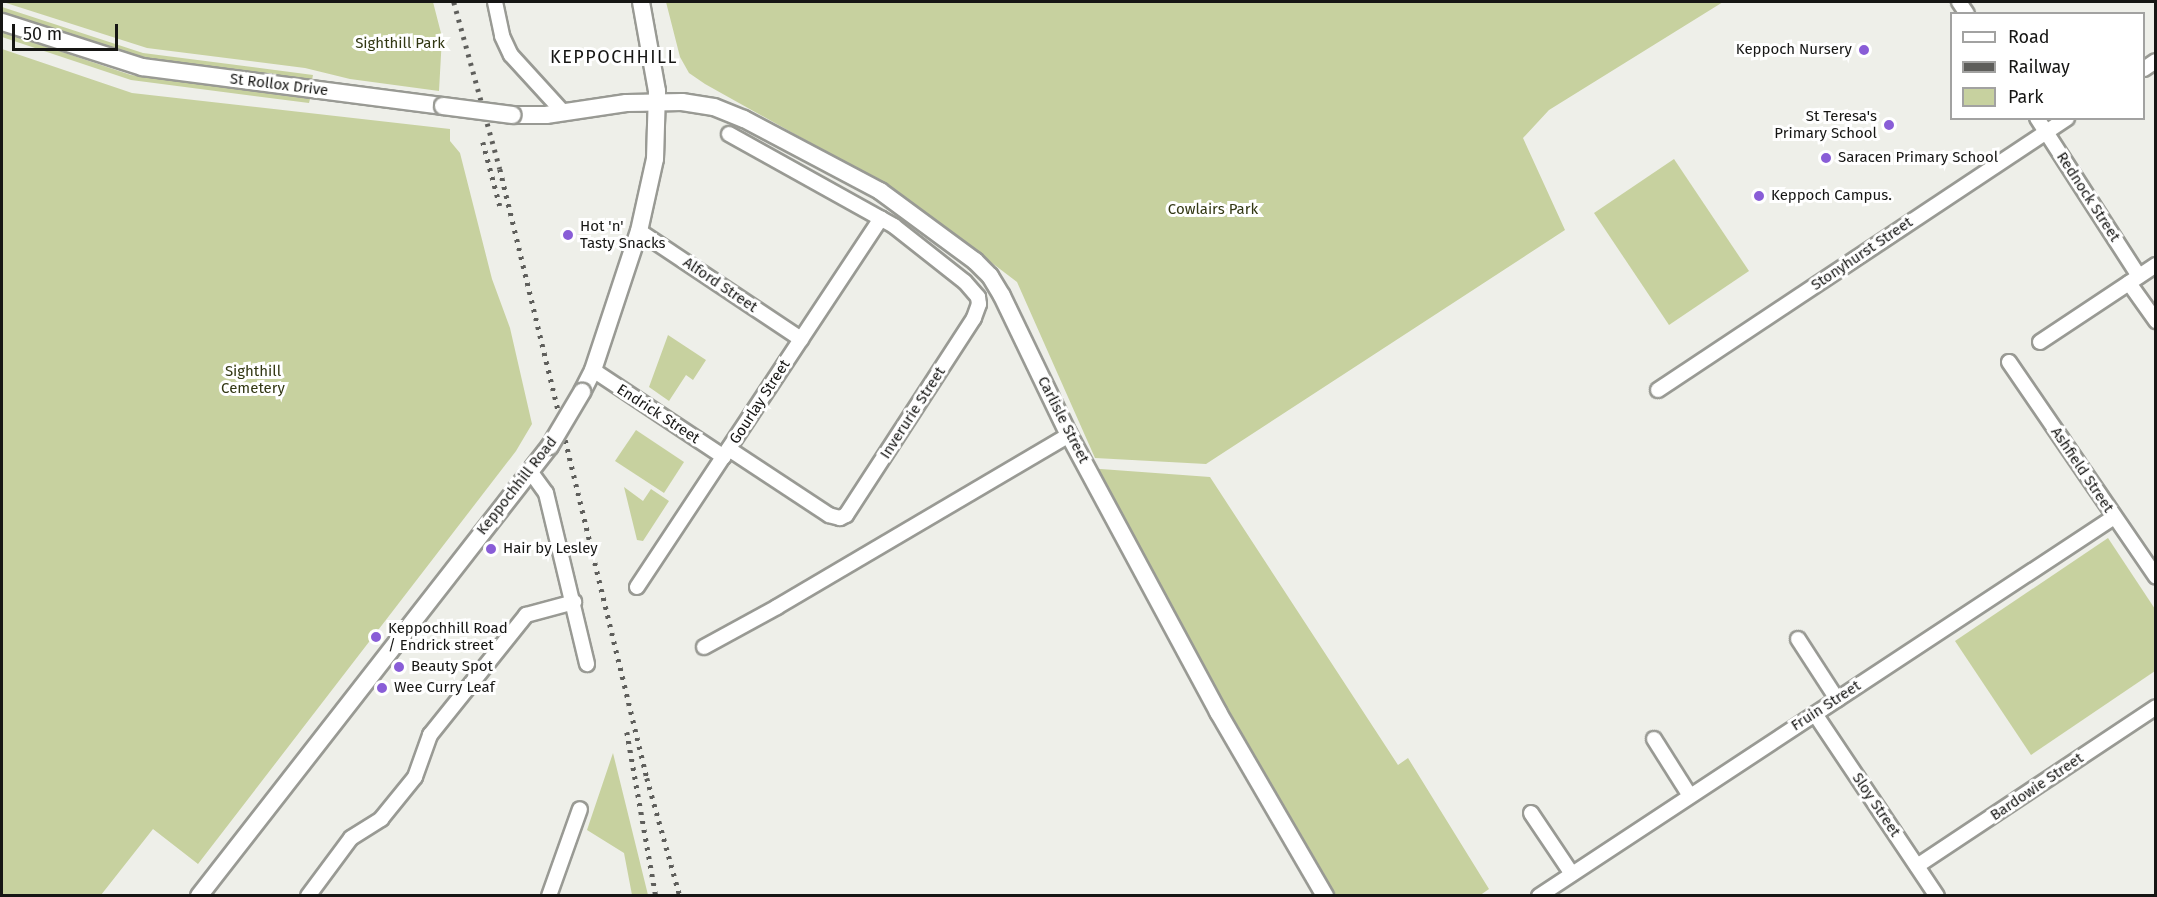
<!DOCTYPE html>
<html>
<head>
<meta charset="utf-8">
<style>
	body { margin:0 }
	#map { position:relative; width:2157px; height:897px; overflow:hidden; background:#eeefe9; font-family:"Fira Sans",sans-serif }
	div>[style] { position:absolute }
	[style*='--x'] { left:calc(var(--x)*1px); top:calc(var(--y)*1px); width:calc(var(--w)*1px); rotate:calc(var(--a)*1deg) }
	.green>* { inset:0; background:#c7d19f }
	.roads { filter:drop-shadow(2px 0 #999a94) drop-shadow(-2px 0 #999a94) drop-shadow(0 2px #999a94) drop-shadow(0 -2px #999a94) }
	.minor>* { height:14px; margin:-7px; padding:0 7px; transform-origin:7px; border-radius:7px; background:#fff }
	.tertiary>* { height:16px; margin:-8px; padding:0 8px; transform-origin:8px; border-radius:8px; background:#fff }
	.rail>* { height:4.5px; margin-top:-2.25px; transform-origin:0; background:repeating-linear-gradient(90deg,#5e5e5b 0 3px,transparent 0 9px) }
	.bridges { filter:drop-shadow(2px 0 #999a94) drop-shadow(-2px 0 #999a94) drop-shadow(0 2px #999a94) drop-shadow(0 -2px #999a94) }
	.tertiary-bridge>* { height:16px; margin:-8px; padding:0 8px; transform-origin:8px; border-radius:8px; background:#fff }
	.dots>* { width:16px; height:16px; translate:-50% -50%; box-sizing:border-box; border:3px solid #fff; border-radius:50% }
	span { translate:-50% -50%; white-space:nowrap; text-align:center; line-height:1.15; -webkit-text-stroke:6px #fff; paint-order:stroke }
	.park-label { font-size:15px; color:#323713 }
	.poi-label { font-size:15px; color:#161614 }
	.right { translate:-100% -50%; text-align:right }
	.left { translate:0 -50%; text-align:left }
	.street-label { font-size:15px; color:#161614 }
	.quarter-label { font-size:18px; color:#161614; letter-spacing:1.5px }
	.frame { position:absolute; inset:0; border:3px solid #161614; pointer-events:none }
	.legend { position:absolute; left:1950px; top:12px; width:195px; height:108px; box-sizing:border-box; background:#fff; border:2px solid #a2a2a1; margin:0; padding:8px 10px; list-style:none; font-size:18px; color:#161614 }
	.legend li { display:flex; align-items:center; gap:12px; height:30px }
	.legend b { width:30px; border:2px solid #a2a2a1 }
	.scale { position:absolute; left:12px; top:24px; width:106px; height:27px; box-sizing:border-box; border:3px solid #161614; border-top:0; padding-left:8px; font-size:18px; line-height:21px; white-space:nowrap; color:#161614; -webkit-text-stroke:4px #fff; paint-order:stroke }
</style>
</head>
<body>
<div id="map">
	<div class="green">
		<div style="clip-path:polygon(3px 2px,433px 2px,442px 37px,439px 91px,350px 79px,305px 68px,147px 48px)"></div>
		<div style="clip-path:polygon(666px 2px,1723px 2px,1549px 110px,1523px 138px,1565px 230px,1206px 464px,1095px 458px,1017px 282px,900px 193px,705px 84px,689px 73px,680px 57px)"></div>
		<div style="clip-path:polygon(2px 7px,143px 53px,313px 75px,312px 80px,144px 58px,2px 12px)"></div>
		<div style="clip-path:polygon(2px 32px,131px 75px,310px 99px,309px 103px,131px 80px,2px 37px)"></div>
		<div style="clip-path:polygon(2px 49px,132px 93px,450px 129px,450px 141px,460px 153px,492px 279px,510px 328px,532px 424px,516px 451px,198px 864px,153px 829px,101px 895px,2px 895px)"></div>
		<div style="clip-path:polygon(1674px 159px,1749px 271px,1669px 325px,1594px 213px)"></div>
		<div style="clip-path:polygon(668px 335px,706px 360px,693px 380px,686px 375px,669px 401px,649px 387px)"></div>
		<div style="clip-path:polygon(636px 430px,684px 462px,664px 493px,615px 461px)"></div>
		<div style="clip-path:polygon(1087px 468px,1210px 477px,1398px 765px,1408px 758px,1489px 889px,1479px 896px,1325px 895px)"></div>
		<div style="clip-path:polygon(624px 487px,643px 501px,651px 489px,669px 501px,643px 541px,637px 540px)"></div>
		<div style="clip-path:polygon(2108px 538px,2155px 609px,2155px 671px,2031px 755px,1955px 641px)"></div>
		<div style="clip-path:polygon(613px 753px,648px 895px,632px 895px,624px 853px,587px 830px)"></div>
	</div>
	<div class="roads">
		<div class="minor">
			<div style="--x:495;--y:2;--w:35;--a:78"></div>
			<div style="--x:502;--y:36;--w:21;--a:65"></div>
			<div style="--x:511;--y:55;--w:77;--a:47.6"></div>
			<div style="--x:1959;--y:2;--w:14;--a:56"></div>
			<div style="--x:2144;--y:69;--w:14;--a:-34"></div>
			<div style="--x:2037;--y:118;--w:188;--a:57.2"></div>
			<div style="--x:729;--y:134;--w:189;--a:29.1"></div>
			<div style="--x:894;--y:226;--w:90;--a:38.3"></div>
			<div style="--x:965;--y:282;--w:20;--a:49"></div>
			<div style="--x:978;--y:297;--w:7;--a:82"></div>
			<div style="--x:979;--y:304;--w:15;--a:110"></div>
			<div style="--x:974;--y:318;--w:235;--a:123"></div>
			<div style="--x:846;--y:515;--w:7;--a:153"></div>
			<div style="--x:840;--y:518;--w:11;--a:-165"></div>
			<div style="--x:829;--y:515;--w:120;--a:-146.6"></div>
			<div style="--x:639;--y:231;--w:195;--a:33.7"></div>
			<div style="--x:2129;--y:283;--w:47;--a:54.6"></div>
			<div style="--x:2040;--y:342;--w:139;--a:-33.6"></div>
			<div style="--x:2009;--y:362;--w:260;--a:55.6"></div>
			<div style="--x:593;--y:370;--w:157;--a:33.6"></div>
			<div style="--x:1658;--y:390;--w:491;--a:-33.6"></div>
			<div style="--x:530;--y:471;--w:27;--a:54"></div>
			<div style="--x:546;--y:493;--w:176;--a:76.5"></div>
			<div style="--x:637;--y:587;--w:442;--a:-56.5"></div>
			<div style="--x:1798;--y:639;--w:72;--a:57"></div>
			<div style="--x:704;--y:647;--w:83;--a:-28.7"></div>
			<div style="--x:777;--y:607;--w:339;--a:-30.5"></div>
			<div style="--x:1815;--y:714;--w:219;--a:56.2"></div>
			<div style="--x:1654;--y:739;--w:67;--a:57.7"></div>
			<div style="--x:1531;--y:813;--w:73;--a:56.1"></div>
			<div style="--x:1917;--y:866;--w:287;--a:-33.6"></div>
			<div style="--x:308;--y:896;--w:72;--a:-53.4"></div>
			<div style="--x:351;--y:838;--w:36;--a:-32"></div>
			<div style="--x:381;--y:819;--w:54;--a:-51"></div>
			<div style="--x:415;--y:777;--w:45;--a:-70.3"></div>
			<div style="--x:430;--y:735;--w:154;--a:-51.3"></div>
			<div style="--x:526;--y:615;--w:50;--a:-15.2"></div>
			<div style="--x:549;--y:896;--w:92;--a:-70.4"></div>
			<div style="--x:1539;--y:896;--w:689;--a:-33.39"></div>
		</div>
		<div class="tertiary">
			<div style="--x:2;--y:22;--w:147;--a:17.8"></div>
			<div style="--x:142;--y:67;--w:304;--a:7.4"></div>
			<div style="--x:512;--y:115;--w:34;--a:0"></div>
			<div style="--x:546;--y:115;--w:81;--a:-8.5"></div>
			<div style="--x:626;--y:103;--w:56;--a:-1"></div>
			<div style="--x:682;--y:102;--w:32;--a:9"></div>
			<div style="--x:714;--y:107;--w:32;--a:22"></div>
			<div style="--x:744;--y:119;--w:154;--a:27.9"></div>
			<div style="--x:880;--y:191;--w:118;--a:36.4"></div>
			<div style="--x:975;--y:261;--w:21;--a:45"></div>
			<div style="--x:990;--y:276;--w:23;--a:59"></div>
			<div style="--x:1002;--y:296;--w:154;--a:64.3"></div>
			<div style="--x:1069;--y:435;--w:315;--a:61.7"></div>
			<div style="--x:1218;--y:712;--w:213;--a:59.8"></div>
			<div style="--x:582;--y:392;--w:25;--a:-63"></div>
			<div style="--x:593;--y:370;--w:146;--a:-71.7"></div>
			<div style="--x:639;--y:231;--w:74;--a:-77.5"></div>
			<div style="--x:655;--y:159;--w:68;--a:-88.3"></div>
			<div style="--x:657;--y:91;--w:90;--a:-100.2"></div>
			<div style="--x:199;--y:896;--w:571;--a:-52.05"></div>
		</div>
	</div>
	<div class="rail">
		<div style="--x:454;--y:2;--w:173;--a:74.6"></div>
		<div style="--x:500;--y:169;--w:626;--a:76.43"></div>
		<div style="--x:647;--y:778;--w:123;--a:74.4"></div>
		<div style="--x:483;--y:142;--w:66;--a:75.1"></div>
		<div style="--x:627;--y:732;--w:167;--a:80"></div>
	</div>
	<div class="bridges">
		<div class="tertiary-bridge">
			<div style="--x:443;--y:106;--w:70;--a:7.4"></div>
			<div style="--x:550;--y:446;--w:63;--a:-59.3"></div>
		</div>
	</div>
	<div class="dots">
		<div style="left:1864px;top:50px;background:#895dd7"></div>
		<div style="left:1889px;top:125px;background:#895dd7"></div>
		<div style="left:1826px;top:158px;background:#895dd7"></div>
		<div style="left:1759px;top:196px;background:#895dd7"></div>
		<div style="left:568px;top:235px;background:#895dd7"></div>
		<div style="left:491px;top:549px;background:#895dd7"></div>
		<div style="left:376px;top:637px;background:#895dd7"></div>
		<div style="left:399px;top:667px;background:#895dd7"></div>
		<div style="left:382px;top:688px;background:#895dd7"></div>
	</div>
	<div class="park-label">
		<span style="left:400px;top:44px">Sighthill Park</span>
		<span style="left:1213px;top:210px">Cowlairs Park</span>
		<span style="left:253px;top:380px">Sighthill<br>Cemetery</span>
	</div>
	<div class="poi-label">
		<span class="right" style="left:1852px;top:50px">Keppoch Nursery</span>
		<span class="right" style="left:1877px;top:125px">St Teresa's<br>Primary School</span>
		<span class="left" style="left:1838px;top:158px">Saracen Primary School</span>
		<span class="left" style="left:1771px;top:196px">Keppoch Campus.</span>
		<span class="left" style="left:580px;top:235px">Hot 'n'<br>Tasty Snacks</span>
		<span class="left" style="left:503px;top:549px">Hair by Lesley</span>
		<span class="left" style="left:388px;top:637px">Keppochhill Road<br>/ Endrick street</span>
		<span class="left" style="left:411px;top:667px">Beauty Spot</span>
		<span class="left" style="left:394px;top:688px">Wee Curry Leaf</span>
	</div>
	<div class="street-label">
		<span style="left:279px;top:85px;rotate:7deg">St Rollox Drive</span>
		<span style="left:2088px;top:197px;rotate:57deg">Rednock Street</span>
		<span style="left:1862px;top:254px;rotate:-34deg">Stonyhurst Street</span>
		<span style="left:720px;top:285px;rotate:34deg">Alford Street</span>
		<span style="left:760px;top:402px;rotate:-57deg">Gourlay Street</span>
		<span style="left:913px;top:413px;rotate:-57deg">Inverurie Street</span>
		<span style="left:658px;top:414px;rotate:33deg">Endrick Street</span>
		<span style="left:1063px;top:420px;rotate:63deg">Carlisle Street</span>
		<span style="left:2082px;top:470px;rotate:56deg">Ashfield Street</span>
		<span style="left:517px;top:486px;rotate:-52deg">Keppochhill Road</span>
		<span style="left:1826px;top:706px;rotate:-33deg">Fruin Street</span>
		<span style="left:2037px;top:787px;rotate:-34deg">Bardowie Street</span>
		<span style="left:1876px;top:805px;rotate:56deg">Sloy Street</span>
	</div>
	<div class="quarter-label">
		<span style="left:614px;top:57px">KEPPOCHHILL</span>
	</div>
	<div class="frame"></div>
	<ul class="legend">
	<li><b style="height:8px;background:#fff"></b>Road</li>
	<li><b style="height:8px;background:#5e5e5b"></b>Railway</li>
	<li><b style="height:16px;background:#c7d19f"></b>Park</li>
	</ul>
	<div class="scale">50 m</div>
</div>
</body>
</html>
